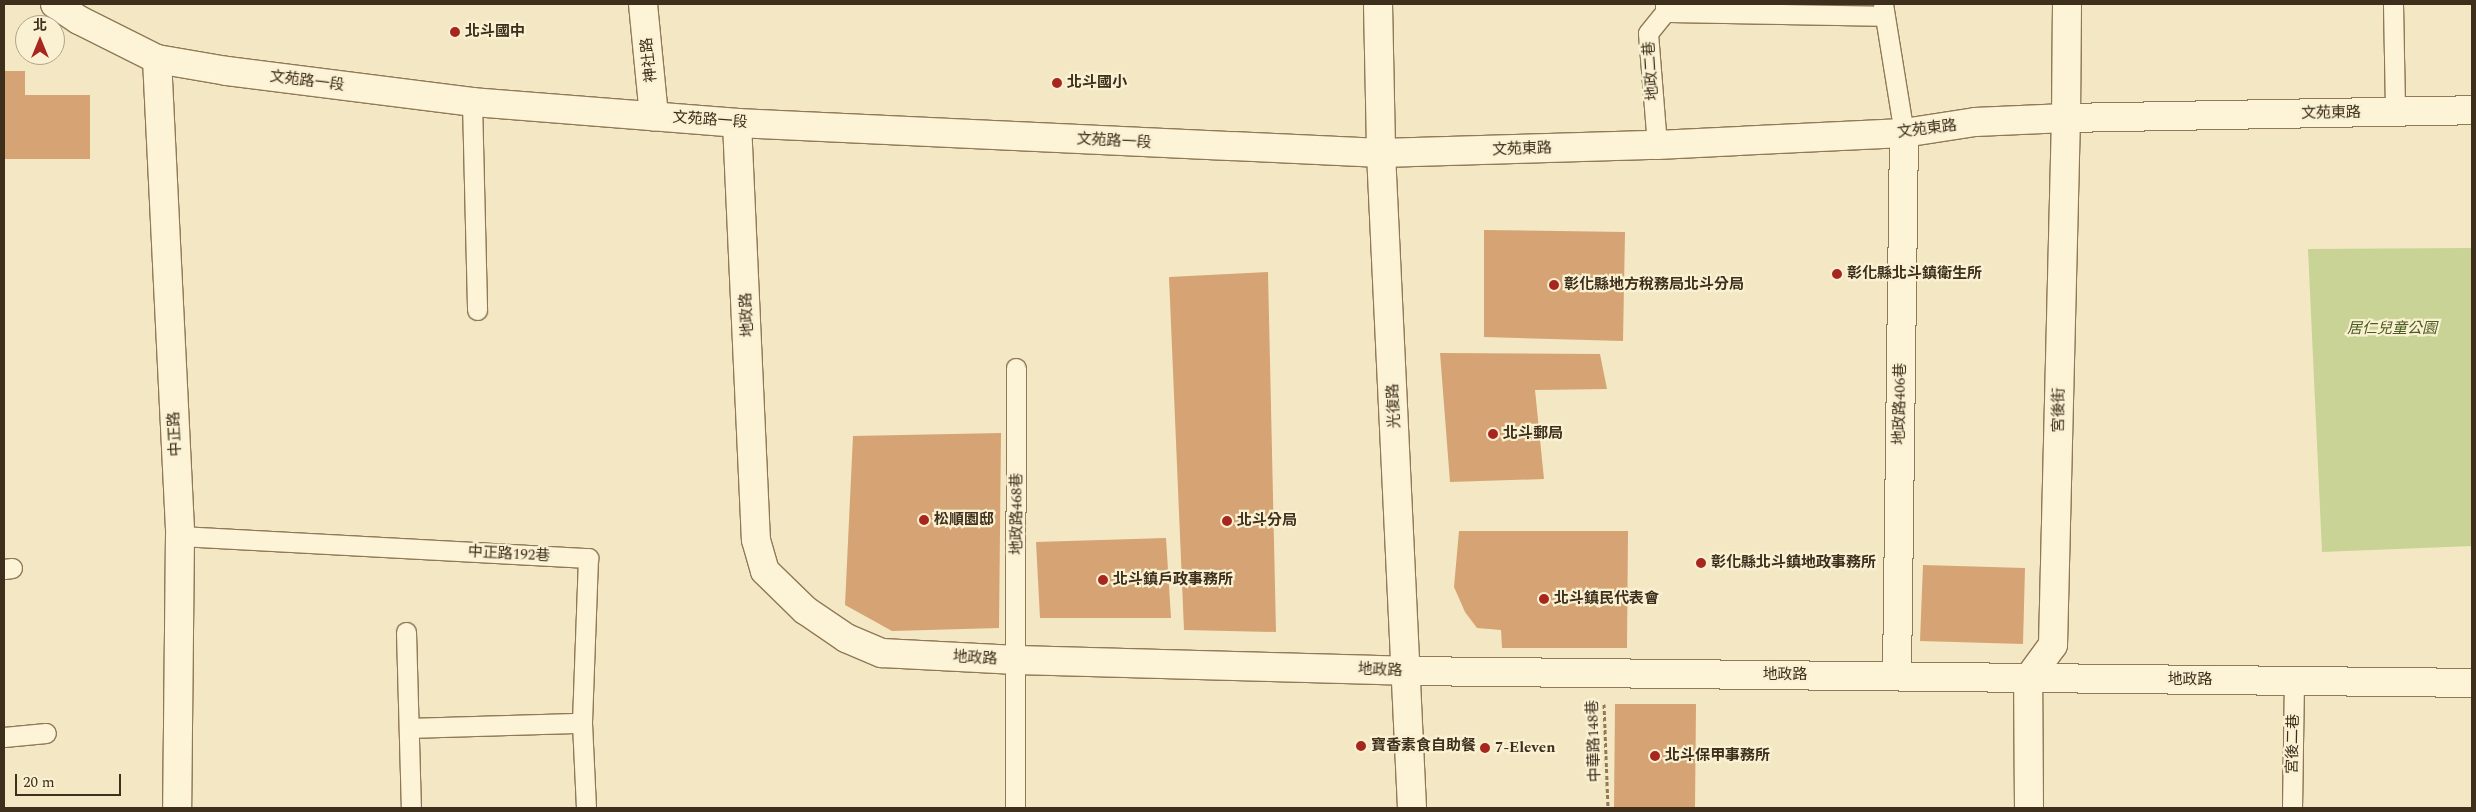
<!DOCTYPE html>
<html>
<head>
<meta charset="utf-8">
<style>
	body { margin:0 }
	#map { position:relative; width:2476px; height:812px; overflow:hidden; background:#f3e8c3; font-family:Spectral,"Noto Sans TC",serif }
	div>[style] { position:absolute }
	[style*='--x'] { left:calc(var(--x)*1px); top:calc(var(--y)*1px); width:calc(var(--w)*1px); rotate:calc(var(--a)*1deg) }
	.green>* { inset:0; background:#c8d395 }
	.building>* { inset:0; background:#d6a374 }
	.path>* { height:3px; margin-top:-1.5px; transform-origin:0; background:repeating-linear-gradient(90deg,#907957 0 4px,transparent 0 6.5px) }
	.roads { filter:drop-shadow(1px 0 #907957) drop-shadow(-1px 0 #907957) drop-shadow(0 1px #907957) drop-shadow(0 -1px #907957) }
	.lane>* { height:19px; margin:-9.5px; padding:0 9.5px; transform-origin:9.5px; border-radius:9.5px; background:#fdf4d7 }
	.street>* { height:28px; margin:-14px; padding:0 14px; transform-origin:14px; border-radius:14px; background:#fdf4d7 }
	.secondary>* { height:28px; margin:-14px; padding:0 14px; transform-origin:14px; border-radius:14px; background:#fdf4d7 }
	.dots>* { width:14px; height:14px; translate:-50% -50%; box-sizing:border-box; border:2px solid #faf1d3; border-radius:50% }
	span { translate:-50% -50%; white-space:nowrap; text-align:center; line-height:1.15; -webkit-text-stroke:4.5px #faf1d3; paint-order:stroke }
	.poi-label { font-size:15px; color:#3e2f1d; font-weight:700 }
	.left { translate:0 -50%; text-align:left }
	.street-label { font-size:15px; color:#3e2f1d }
	.park-label { font-size:15px; color:#4a5d21; font-style:italic }
	.frame { position:absolute; inset:0; border:5px solid #3e2f1d; pointer-events:none }
	.north { position:absolute; left:15px; top:15px; width:50px; height:50px; box-sizing:border-box; background:#faf1d3; border:1px solid #afa38a; border-radius:50%; rotate:0deg; font-size:14px; font-weight:700; line-height:20px; text-align:center; color:#3e2f1d }
	.north::after { content:''; display:block; margin:auto; width:18px; height:22px; background:#a7271f; clip-path:polygon(50% 0,100% 100%,50% 72%,0 100%) }
	.scale { position:absolute; left:15px; top:774px; width:106px; height:22px; box-sizing:border-box; border:2px solid #3e2f1d; border-top:0; padding-left:6px; font-size:15px; line-height:18px; white-space:nowrap; color:#3e2f1d; -webkit-text-stroke:4px #faf1d3; paint-order:stroke }
</style>
</head>
<body>
<div id="map">
	<div class="green">
		<div style="clip-path:polygon(2472px 248px,2472px 546px,2322px 552px,2308px 249px)"></div>
	</div>
	<div class="building">
		<div style="clip-path:polygon(4px 71px,25px 71px,25px 95px,90px 95px,90px 159px,4px 159px)"></div>
		<div style="clip-path:polygon(1484px 230px,1625px 232px,1623px 341px,1484px 337px)"></div>
		<div style="clip-path:polygon(1268px 272px,1276px 632px,1184px 630px,1169px 277px)"></div>
		<div style="clip-path:polygon(1440px 353px,1600px 354px,1607px 389px,1535px 390px,1544px 479px,1450px 482px)"></div>
		<div style="clip-path:polygon(1001px 433px,999px 628px,892px 631px,845px 605px,853px 436px)"></div>
		<div style="clip-path:polygon(1459px 531px,1628px 531px,1627px 648px,1502px 648px,1501px 630px,1477px 628px,1465px 612px,1454px 587px)"></div>
		<div style="clip-path:polygon(1166px 538px,1171px 618px,1040px 618px,1036px 542px)"></div>
		<div style="clip-path:polygon(1923px 565px,2025px 568px,2023px 644px,1920px 641px)"></div>
		<div style="clip-path:polygon(1615px 704px,1696px 704px,1695px 808px,1614px 808px)"></div>
	</div>
	<div class="path">
		<div style="--x:1604;--y:704;--w:104;--a:87.8"></div>
	</div>
	<div class="roads">
		<div class="lane">
			<div style="--x:1883;--y:4;--w:131;--a:80.8"></div>
			<div style="--x:2393;--y:4;--w:108;--a:88.9"></div>
			<div style="--x:1665;--y:12;--w:219;--a:1"></div>
			<div style="--x:472;--y:102;--w:208;--a:88.6"></div>
			<div style="--x:1657;--y:145;--w:112;--a:-94.6"></div>
			<div style="--x:1648;--y:33;--w:27;--a:-51"></div>
			<div style="--x:1665;--y:12;--w:8;--a:-90"></div>
			<div style="--x:180;--y:536;--w:409;--a:3.1"></div>
			<div style="--x:588;--y:558;--w:165;--a:92.1"></div>
			<div style="--x:582;--y:723;--w:85;--a:87.3"></div>
			<div style="--x:4;--y:569;--w:8;--a:-7"></div>
			<div style="--x:406;--y:632;--w:176;--a:88.4"></div>
			<div style="--x:409;--y:728;--w:173;--a:-1.7"></div>
			<div style="--x:4;--y:737;--w:42;--a:-5.4"></div>
			<div style="--x:1015;--y:808;--w:440;--a:-89.9"></div>
			<div style="--x:2292;--y:808;--w:127;--a:-89.1"></div>
		</div>
		<div class="street">
			<div style="--x:643;--y:4;--w:113;--a:84.4"></div>
			<div style="--x:157;--y:59;--w:478;--a:87.2"></div>
			<div style="--x:180;--y:536;--w:272;--a:90.6"></div>
			<div style="--x:737;--y:123;--w:645;--a:2.67"></div>
			<div style="--x:1381;--y:153;--w:276;--a:-1.7"></div>
			<div style="--x:1657;--y:145;--w:247;--a:-2.8"></div>
			<div style="--x:1904;--y:133;--w:72;--a:-8.8"></div>
			<div style="--x:1975;--y:122;--w:91;--a:-2.5"></div>
			<div style="--x:2066;--y:118;--w:406;--a:-1.1"></div>
			<div style="--x:1897;--y:675;--w:542;--a:-89.26"></div>
			<div style="--x:2029;--y:808;--w:129;--a:-90.4"></div>
			<div style="--x:2028;--y:679;--w:42;--a:-53.7"></div>
			<div style="--x:2053;--y:645;--w:527;--a:-88.59"></div>
			<div style="--x:2066;--y:118;--w:114;--a:-89.5"></div>
		</div>
		<div class="secondary">
			<div style="--x:55;--y:4;--w:29;--a:34"></div>
			<div style="--x:79;--y:20;--w:87;--a:26.6"></div>
			<div style="--x:157;--y:59;--w:71;--a:9.7"></div>
			<div style="--x:227;--y:71;--w:247;--a:7.2"></div>
			<div style="--x:472;--y:102;--w:266;--a:4.5"></div>
			<div style="--x:737;--y:123;--w:417;--a:87.4"></div>
			<div style="--x:756;--y:540;--w:32;--a:74"></div>
			<div style="--x:765;--y:571;--w:56;--a:44.3"></div>
			<div style="--x:805;--y:610;--w:50;--a:34.3"></div>
			<div style="--x:846;--y:638;--w:39;--a:23"></div>
			<div style="--x:882;--y:653;--w:135;--a:3"></div>
			<div style="--x:1017;--y:660;--w:389;--a:1.6"></div>
			<div style="--x:1406;--y:671;--w:1066;--a:0.64"></div>
			<div style="--x:1378;--y:4;--w:149;--a:88.8"></div>
			<div style="--x:1381;--y:153;--w:656;--a:87.29"></div>
		</div>
	</div>
	<div class="dots">
		<div style="left:455px;top:32px;background:#a7271f"></div>
		<div style="left:1057px;top:83px;background:#a7271f"></div>
		<div style="left:1837px;top:274px;background:#a7271f"></div>
		<div style="left:1554px;top:285px;background:#a7271f"></div>
		<div style="left:1493px;top:434px;background:#a7271f"></div>
		<div style="left:924px;top:520px;background:#a7271f"></div>
		<div style="left:1227px;top:521px;background:#a7271f"></div>
		<div style="left:1701px;top:563px;background:#a7271f"></div>
		<div style="left:1103px;top:580px;background:#a7271f"></div>
		<div style="left:1544px;top:599px;background:#a7271f"></div>
		<div style="left:1361px;top:746px;background:#a7271f"></div>
		<div style="left:1485px;top:748px;background:#a7271f"></div>
		<div style="left:1655px;top:756px;background:#a7271f"></div>
	</div>
	<div class="poi-label">
		<span class="left" style="left:465px;top:32px">北斗國中</span>
		<span class="left" style="left:1067px;top:83px">北斗國小</span>
		<span class="left" style="left:1847px;top:274px">彰化縣北斗鎮衛生所</span>
		<span class="left" style="left:1564px;top:285px">彰化縣地方稅務局北斗分局</span>
		<span class="left" style="left:1503px;top:434px">北斗郵局</span>
		<span class="left" style="left:934px;top:520px">松順園邸</span>
		<span class="left" style="left:1237px;top:521px">北斗分局</span>
		<span class="left" style="left:1711px;top:563px">彰化縣北斗鎮地政事務所</span>
		<span class="left" style="left:1113px;top:580px">北斗鎮戶政事務所</span>
		<span class="left" style="left:1554px;top:599px">北斗鎮民代表會</span>
		<span class="left" style="left:1371px;top:746px">寶香素食自助餐</span>
		<span class="left" style="left:1495px;top:748px">7-Eleven</span>
		<span class="left" style="left:1665px;top:756px">北斗保甲事務所</span>
	</div>
	<div class="street-label">
		<span style="left:649px;top:60px;rotate:-96deg">神社路</span>
		<span style="left:1651px;top:71px;rotate:-94deg">地政二巷</span>
		<span style="left:307px;top:81px;rotate:7deg">文苑路一段</span>
		<span style="left:2331px;top:113px;rotate:-1deg">文苑東路</span>
		<span style="left:710px;top:120px;rotate:4deg">文苑路一段</span>
		<span style="left:1927px;top:129px;rotate:-7deg">文苑東路</span>
		<span style="left:1114px;top:141px;rotate:3deg">文苑路一段</span>
		<span style="left:1522px;top:149px;rotate:-2deg">文苑東路</span>
		<span style="left:747px;top:315px;rotate:-93deg">地政路</span>
		<span style="left:1900px;top:404px;rotate:-89deg">地政路406巷</span>
		<span style="left:1394px;top:406px;rotate:-93deg">光復路</span>
		<span style="left:2059px;top:410px;rotate:-89deg">宮後街</span>
		<span style="left:175px;top:434px;rotate:-93deg">中正路</span>
		<span style="left:1017px;top:514px;rotate:-90deg">地政路468巷</span>
		<span style="left:509px;top:554px;rotate:3deg">中正路192巷</span>
		<span style="left:975px;top:658px;rotate:3deg">地政路</span>
		<span style="left:1380px;top:670px;rotate:2deg">地政路</span>
		<span style="left:1785px;top:675px">地政路</span>
		<span style="left:2190px;top:680px">地政路</span>
		<span style="left:1594px;top:741px;rotate:-92deg">中華路148巷</span>
		<span style="left:2293px;top:744px;rotate:-89deg">宮後二巷</span>
	</div>
	<div class="park-label">
		<span style="left:2392px;top:329px">居仁兒童公園</span>
	</div>
	<div class="frame"></div>
	<div class="north">北</div>
	<div class="scale">20 m</div>
</div>
</body>
</html>
